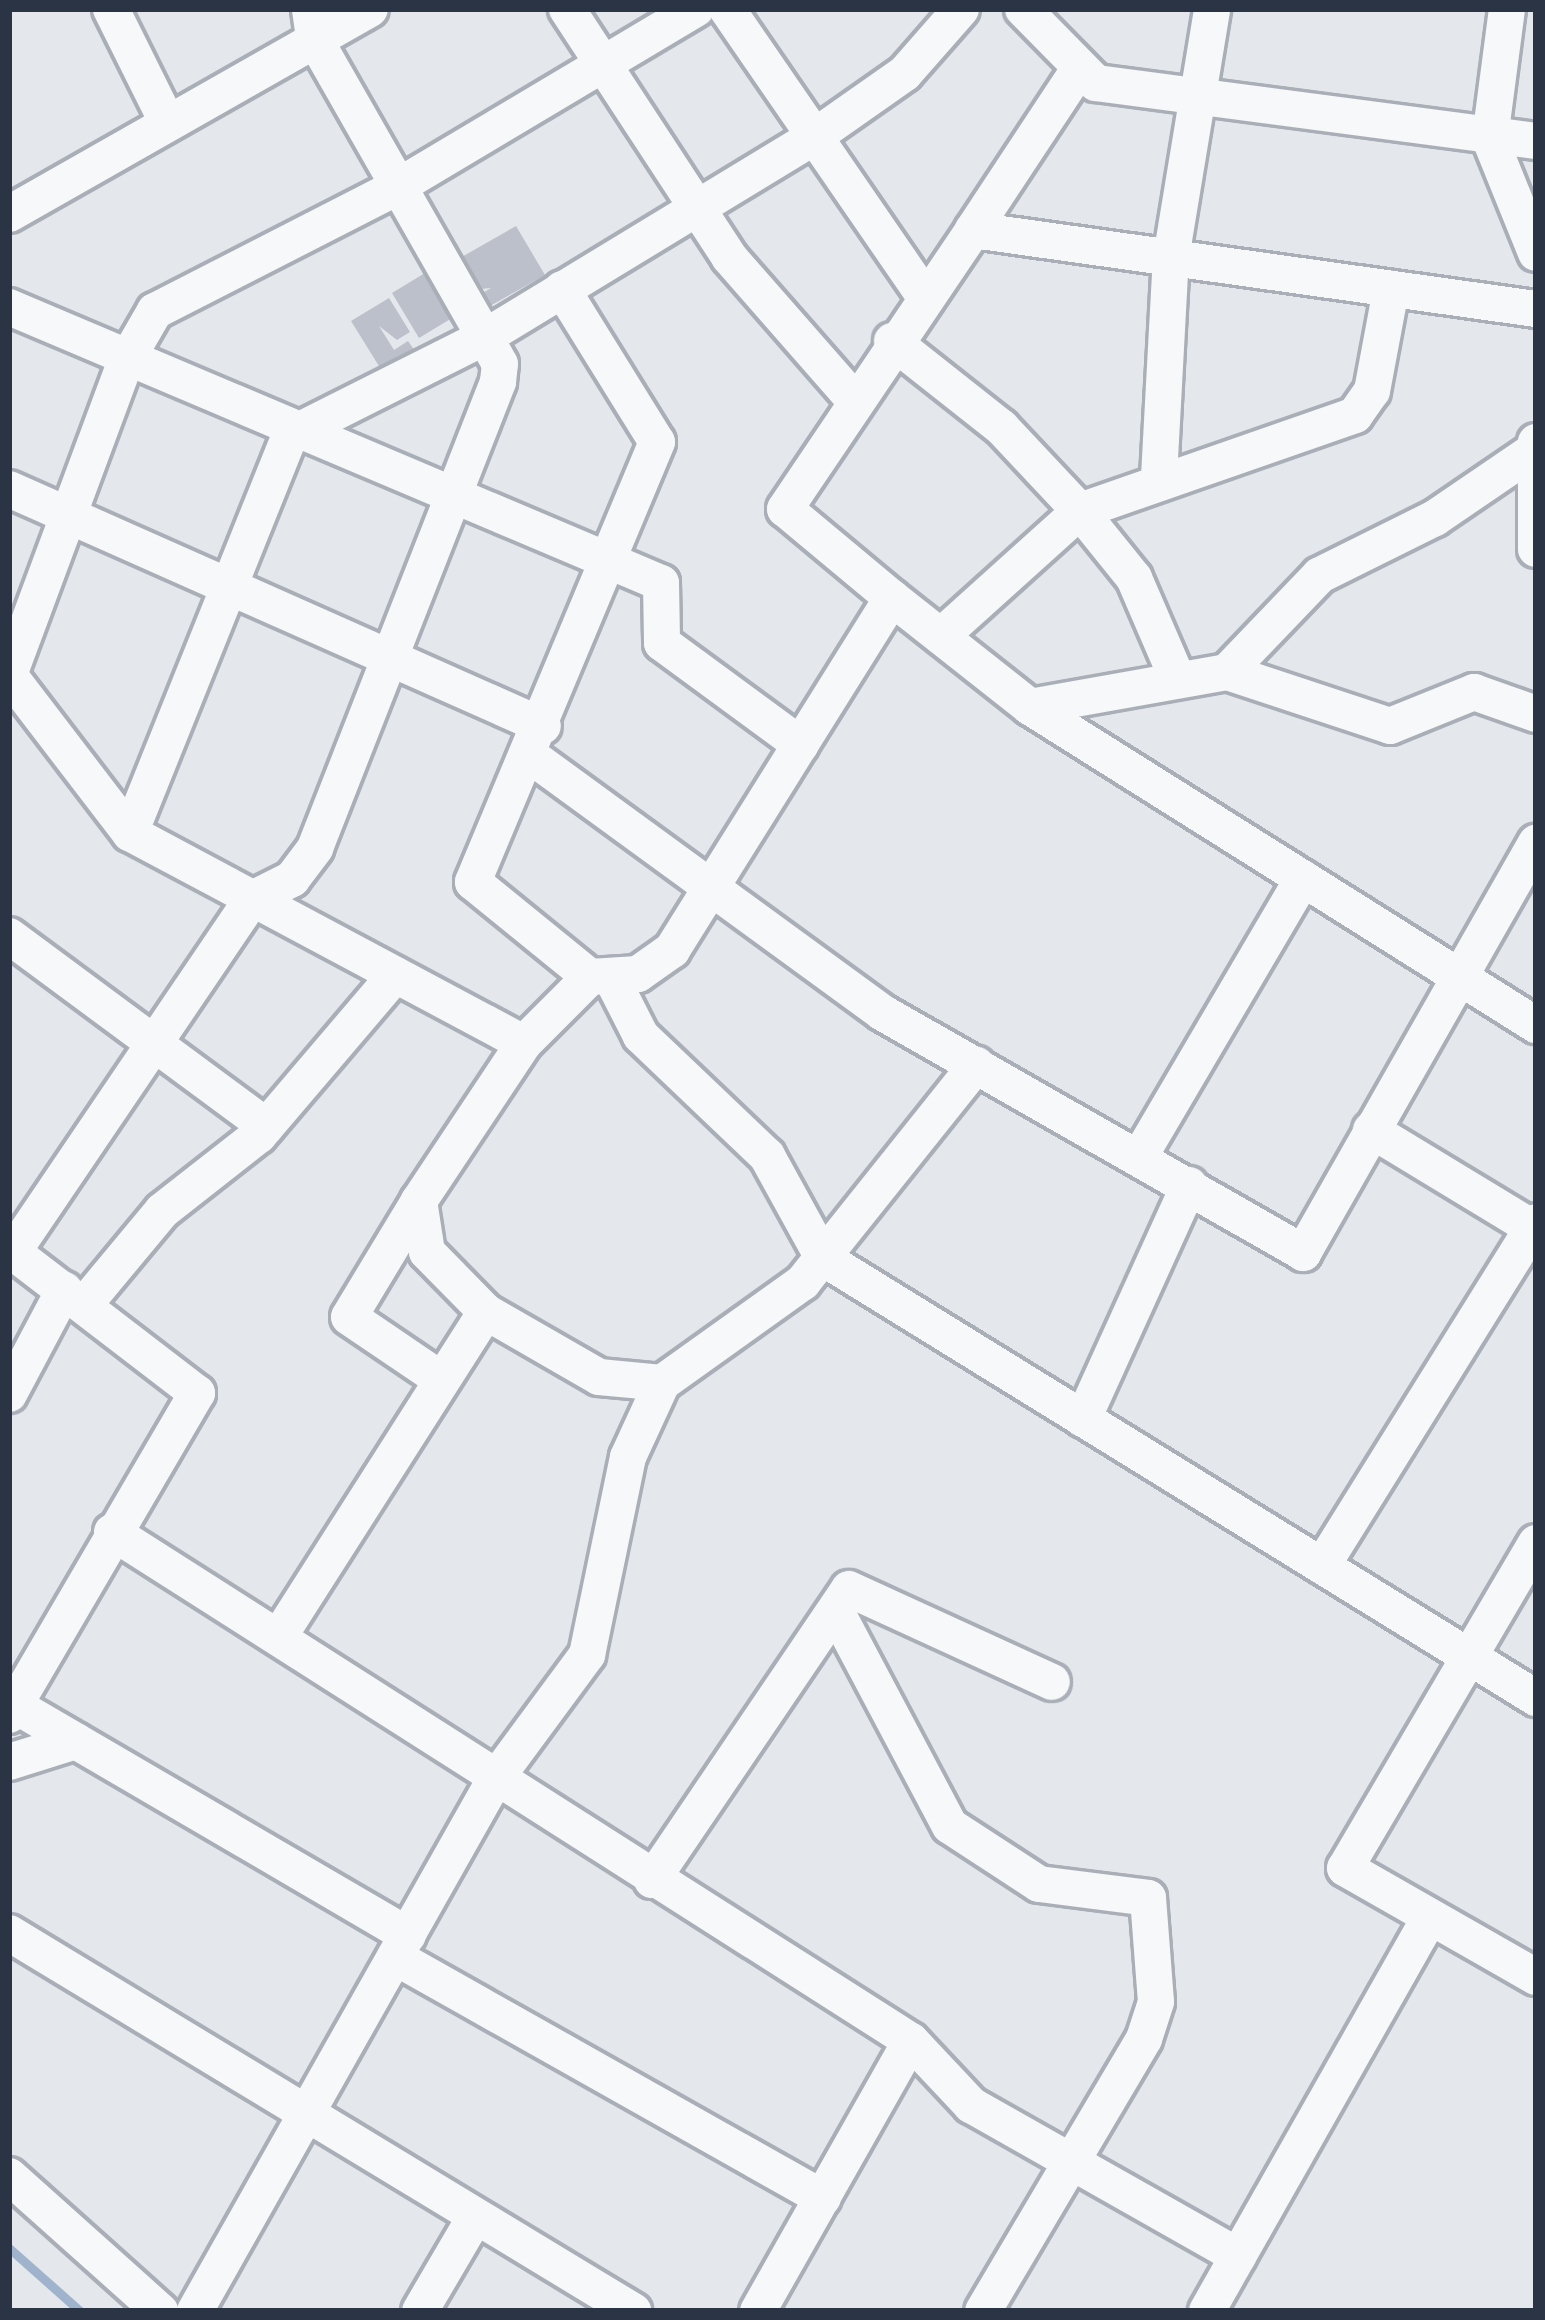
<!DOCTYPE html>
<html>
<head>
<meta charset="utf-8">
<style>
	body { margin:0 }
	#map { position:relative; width:1545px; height:2320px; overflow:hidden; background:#e4e7ec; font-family:"Roboto Condensed",sans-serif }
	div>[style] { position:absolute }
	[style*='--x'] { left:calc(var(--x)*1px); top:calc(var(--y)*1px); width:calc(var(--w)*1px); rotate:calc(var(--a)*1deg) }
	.stream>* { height:9px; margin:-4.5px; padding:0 4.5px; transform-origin:4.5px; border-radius:4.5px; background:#9fb4cc }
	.building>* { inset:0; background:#bbc0ca }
	.roads { filter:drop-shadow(3px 0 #a9aeb7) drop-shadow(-3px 0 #a9aeb7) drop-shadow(0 3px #a9aeb7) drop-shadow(0 -3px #a9aeb7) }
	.street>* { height:36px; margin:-18px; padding:0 18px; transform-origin:18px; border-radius:18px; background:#f7f8fa }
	span { translate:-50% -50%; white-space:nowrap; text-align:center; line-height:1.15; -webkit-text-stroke:9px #f4f6f9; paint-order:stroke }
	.frame { position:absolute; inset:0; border:12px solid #2b3445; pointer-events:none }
</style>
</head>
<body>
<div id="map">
	<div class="stream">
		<div style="--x:9;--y:2248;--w:95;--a:41.6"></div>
	</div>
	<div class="building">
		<div style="clip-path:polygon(516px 226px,545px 275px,481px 311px,474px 298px,491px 288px,469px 290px,453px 262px)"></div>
		<div style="clip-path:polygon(425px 273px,452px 318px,419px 338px,392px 293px)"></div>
		<div style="clip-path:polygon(389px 298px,410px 332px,397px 340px,379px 326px,394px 350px,408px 341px,415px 351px,382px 371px,351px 321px)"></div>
	</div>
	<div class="roads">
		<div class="street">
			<div style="--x:111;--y:9;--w:122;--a:63.6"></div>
			<div style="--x:567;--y:9;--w:296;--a:56.8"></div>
			<div style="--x:729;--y:257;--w:190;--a:48.8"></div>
			<div style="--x:727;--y:9;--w:346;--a:55.5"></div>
			<div style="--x:1023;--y:9;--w:104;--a:45.4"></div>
			<div style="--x:1096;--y:83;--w:444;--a:7.5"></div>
			<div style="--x:1507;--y:9;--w:131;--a:97.5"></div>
			<div style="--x:1490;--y:139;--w:123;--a:68"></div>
			<div style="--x:9;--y:214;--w:415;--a:-29.6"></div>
			<div style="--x:973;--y:230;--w:191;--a:-56.6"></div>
			<div style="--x:562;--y:289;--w:180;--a:58.2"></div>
			<div style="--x:657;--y:442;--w:477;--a:112.7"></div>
			<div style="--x:473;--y:882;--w:151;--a:39.1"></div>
			<div style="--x:9;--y:307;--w:708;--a:22.94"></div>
			<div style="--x:661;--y:583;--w:60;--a:89"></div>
			<div style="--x:662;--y:643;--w:172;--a:36.3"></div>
			<div style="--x:892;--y:341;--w:139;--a:38.3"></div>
			<div style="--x:1001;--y:427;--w:115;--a:46.8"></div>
			<div style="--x:1080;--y:511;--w:86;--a:51.1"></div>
			<div style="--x:1134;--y:578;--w:109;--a:66.7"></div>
			<div style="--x:1536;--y:442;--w:107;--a:90"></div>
			<div style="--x:1159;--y:477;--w:219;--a:-86.9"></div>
			<div style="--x:1171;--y:258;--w:252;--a:-80.6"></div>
			<div style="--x:9;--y:489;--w:584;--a:23.93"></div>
			<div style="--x:892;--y:598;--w:139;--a:-140.2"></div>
			<div style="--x:785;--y:509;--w:336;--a:-56"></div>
			<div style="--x:973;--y:230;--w:569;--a:7.99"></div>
			<div style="--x:941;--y:636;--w:187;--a:-42"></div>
			<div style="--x:1080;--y:511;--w:291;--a:-19.2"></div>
			<div style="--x:1355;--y:415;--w:29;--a:-55"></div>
			<div style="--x:1372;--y:391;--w:104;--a:-79.4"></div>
			<div style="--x:1227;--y:672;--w:134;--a:-46.2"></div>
			<div style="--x:1320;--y:575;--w:128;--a:-26.4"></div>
			<div style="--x:1435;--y:518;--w:122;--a:-34.3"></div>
			<div style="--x:9;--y:675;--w:335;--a:-69.6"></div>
			<div style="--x:126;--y:361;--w:58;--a:-59.9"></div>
			<div style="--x:155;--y:311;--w:272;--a:-27.1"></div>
			<div style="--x:397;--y:187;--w:348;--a:-30.8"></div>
			<div style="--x:9;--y:675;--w:199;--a:52.6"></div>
			<div style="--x:130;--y:833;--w:446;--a:28.1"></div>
			<div style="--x:1030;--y:707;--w:200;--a:-10.1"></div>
			<div style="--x:1227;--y:672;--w:172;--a:18.3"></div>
			<div style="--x:1390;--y:726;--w:91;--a:-22"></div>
			<div style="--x:1474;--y:692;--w:66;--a:19.5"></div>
			<div style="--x:532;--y:757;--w:434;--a:36.1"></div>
			<div style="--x:883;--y:1013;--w:484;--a:29.7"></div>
			<div style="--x:1303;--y:1253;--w:472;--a:-60.4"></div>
			<div style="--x:130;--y:833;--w:429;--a:-68.1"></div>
			<div style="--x:290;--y:435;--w:218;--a:-26.7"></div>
			<div style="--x:485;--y:337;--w:385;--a:-31.3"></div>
			<div style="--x:814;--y:137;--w:111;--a:-35.1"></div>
			<div style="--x:905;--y:73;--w:85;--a:-48.8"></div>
			<div style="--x:9;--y:936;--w:320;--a:36.5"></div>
			<div style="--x:611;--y:977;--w:66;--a:63"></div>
			<div style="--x:641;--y:1036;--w:174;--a:43.6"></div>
			<div style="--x:767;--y:1156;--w:116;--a:61.2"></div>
			<div style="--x:823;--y:1258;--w:838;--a:31.68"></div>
			<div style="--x:1371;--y:1130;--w:193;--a:31.2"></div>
			<div style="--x:1140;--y:1156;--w:322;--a:-59.6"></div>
			<div style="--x:419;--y:1201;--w:135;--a:121.1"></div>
			<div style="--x:349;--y:1317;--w:112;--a:34.1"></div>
			<div style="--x:9;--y:1249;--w:237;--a:37.5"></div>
			<div style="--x:197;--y:1393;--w:373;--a:120.3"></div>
			<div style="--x:13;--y:1252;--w:426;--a:-55.9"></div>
			<div style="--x:252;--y:899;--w:45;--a:-26.6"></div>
			<div style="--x:292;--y:879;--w:39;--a:-53"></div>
			<div style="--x:315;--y:848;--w:501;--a:-68.56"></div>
			<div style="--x:498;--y:382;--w:18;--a:-84"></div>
			<div style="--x:500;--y:364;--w:375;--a:-119.7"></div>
			<div style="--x:314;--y:38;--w:29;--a:-98"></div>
			<div style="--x:84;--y:1305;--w:122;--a:-50.3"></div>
			<div style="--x:162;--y:1211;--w:123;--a:-38.1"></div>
			<div style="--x:259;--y:1135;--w:210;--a:-49.6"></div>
			<div style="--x:486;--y:1312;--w:130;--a:29.9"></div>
			<div style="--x:599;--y:1377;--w:63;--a:5.4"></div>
			<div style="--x:9;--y:1394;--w:118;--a:-62.1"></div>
			<div style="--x:1083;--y:1419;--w:257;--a:-65.6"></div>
			<div style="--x:112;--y:1532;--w:947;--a:32.5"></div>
			<div style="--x:911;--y:2041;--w:88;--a:46.8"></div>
			<div style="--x:971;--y:2105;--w:307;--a:29.5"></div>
			<div style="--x:1536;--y:1543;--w:377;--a:120.4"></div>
			<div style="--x:1345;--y:1868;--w:220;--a:29.7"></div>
			<div style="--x:1322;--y:1566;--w:405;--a:-58.1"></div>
			<div style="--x:836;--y:1611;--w:243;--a:62.1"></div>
			<div style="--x:950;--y:1826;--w:106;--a:33.1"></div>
			<div style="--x:1039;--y:1884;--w:110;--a:7.3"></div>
			<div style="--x:1148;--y:1898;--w:104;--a:85.6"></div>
			<div style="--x:1156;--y:2002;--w:39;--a:108"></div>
			<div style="--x:1144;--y:2039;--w:316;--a:120.6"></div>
			<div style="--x:280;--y:1635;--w:383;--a:-57.5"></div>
			<div style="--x:486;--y:1312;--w:84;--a:-134.5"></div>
			<div style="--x:427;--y:1252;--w:52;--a:-98.9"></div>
			<div style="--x:419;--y:1201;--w:190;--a:-56.4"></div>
			<div style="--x:524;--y:1043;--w:93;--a:-45"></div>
			<div style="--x:590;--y:977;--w:48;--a:-3.6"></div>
			<div style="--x:638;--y:974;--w:42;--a:-35.2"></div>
			<div style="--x:672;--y:950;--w:415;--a:-58"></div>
			<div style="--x:892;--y:598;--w:176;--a:38.3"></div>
			<div style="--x:1030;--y:707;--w:598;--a:32.15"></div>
			<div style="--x:9;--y:1702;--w:462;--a:30.3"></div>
			<div style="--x:9;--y:1762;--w:70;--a:-17.4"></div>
			<div style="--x:652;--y:1880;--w:351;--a:-55.9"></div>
			<div style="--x:849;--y:1589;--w:223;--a:24.6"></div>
			<div style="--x:9;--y:1933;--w:730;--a:31.21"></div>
			<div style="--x:395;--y:1957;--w:491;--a:29.4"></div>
			<div style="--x:9;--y:2176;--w:203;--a:41.8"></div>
			<div style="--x:195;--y:2311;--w:609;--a:-60.57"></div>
			<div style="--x:494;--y:1781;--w:157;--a:-53.6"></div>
			<div style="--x:587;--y:1655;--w:202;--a:-78.3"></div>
			<div style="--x:628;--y:1457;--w:81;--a:-65.3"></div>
			<div style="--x:662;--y:1383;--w:173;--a:-35.6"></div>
			<div style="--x:803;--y:1282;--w:278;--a:-51.4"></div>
			<div style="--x:420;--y:2311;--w:107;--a:-59.6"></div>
			<div style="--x:758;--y:2311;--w:310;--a:-60.5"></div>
			<div style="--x:1207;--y:2311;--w:451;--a:-60.5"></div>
		</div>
	</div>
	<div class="frame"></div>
</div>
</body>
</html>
